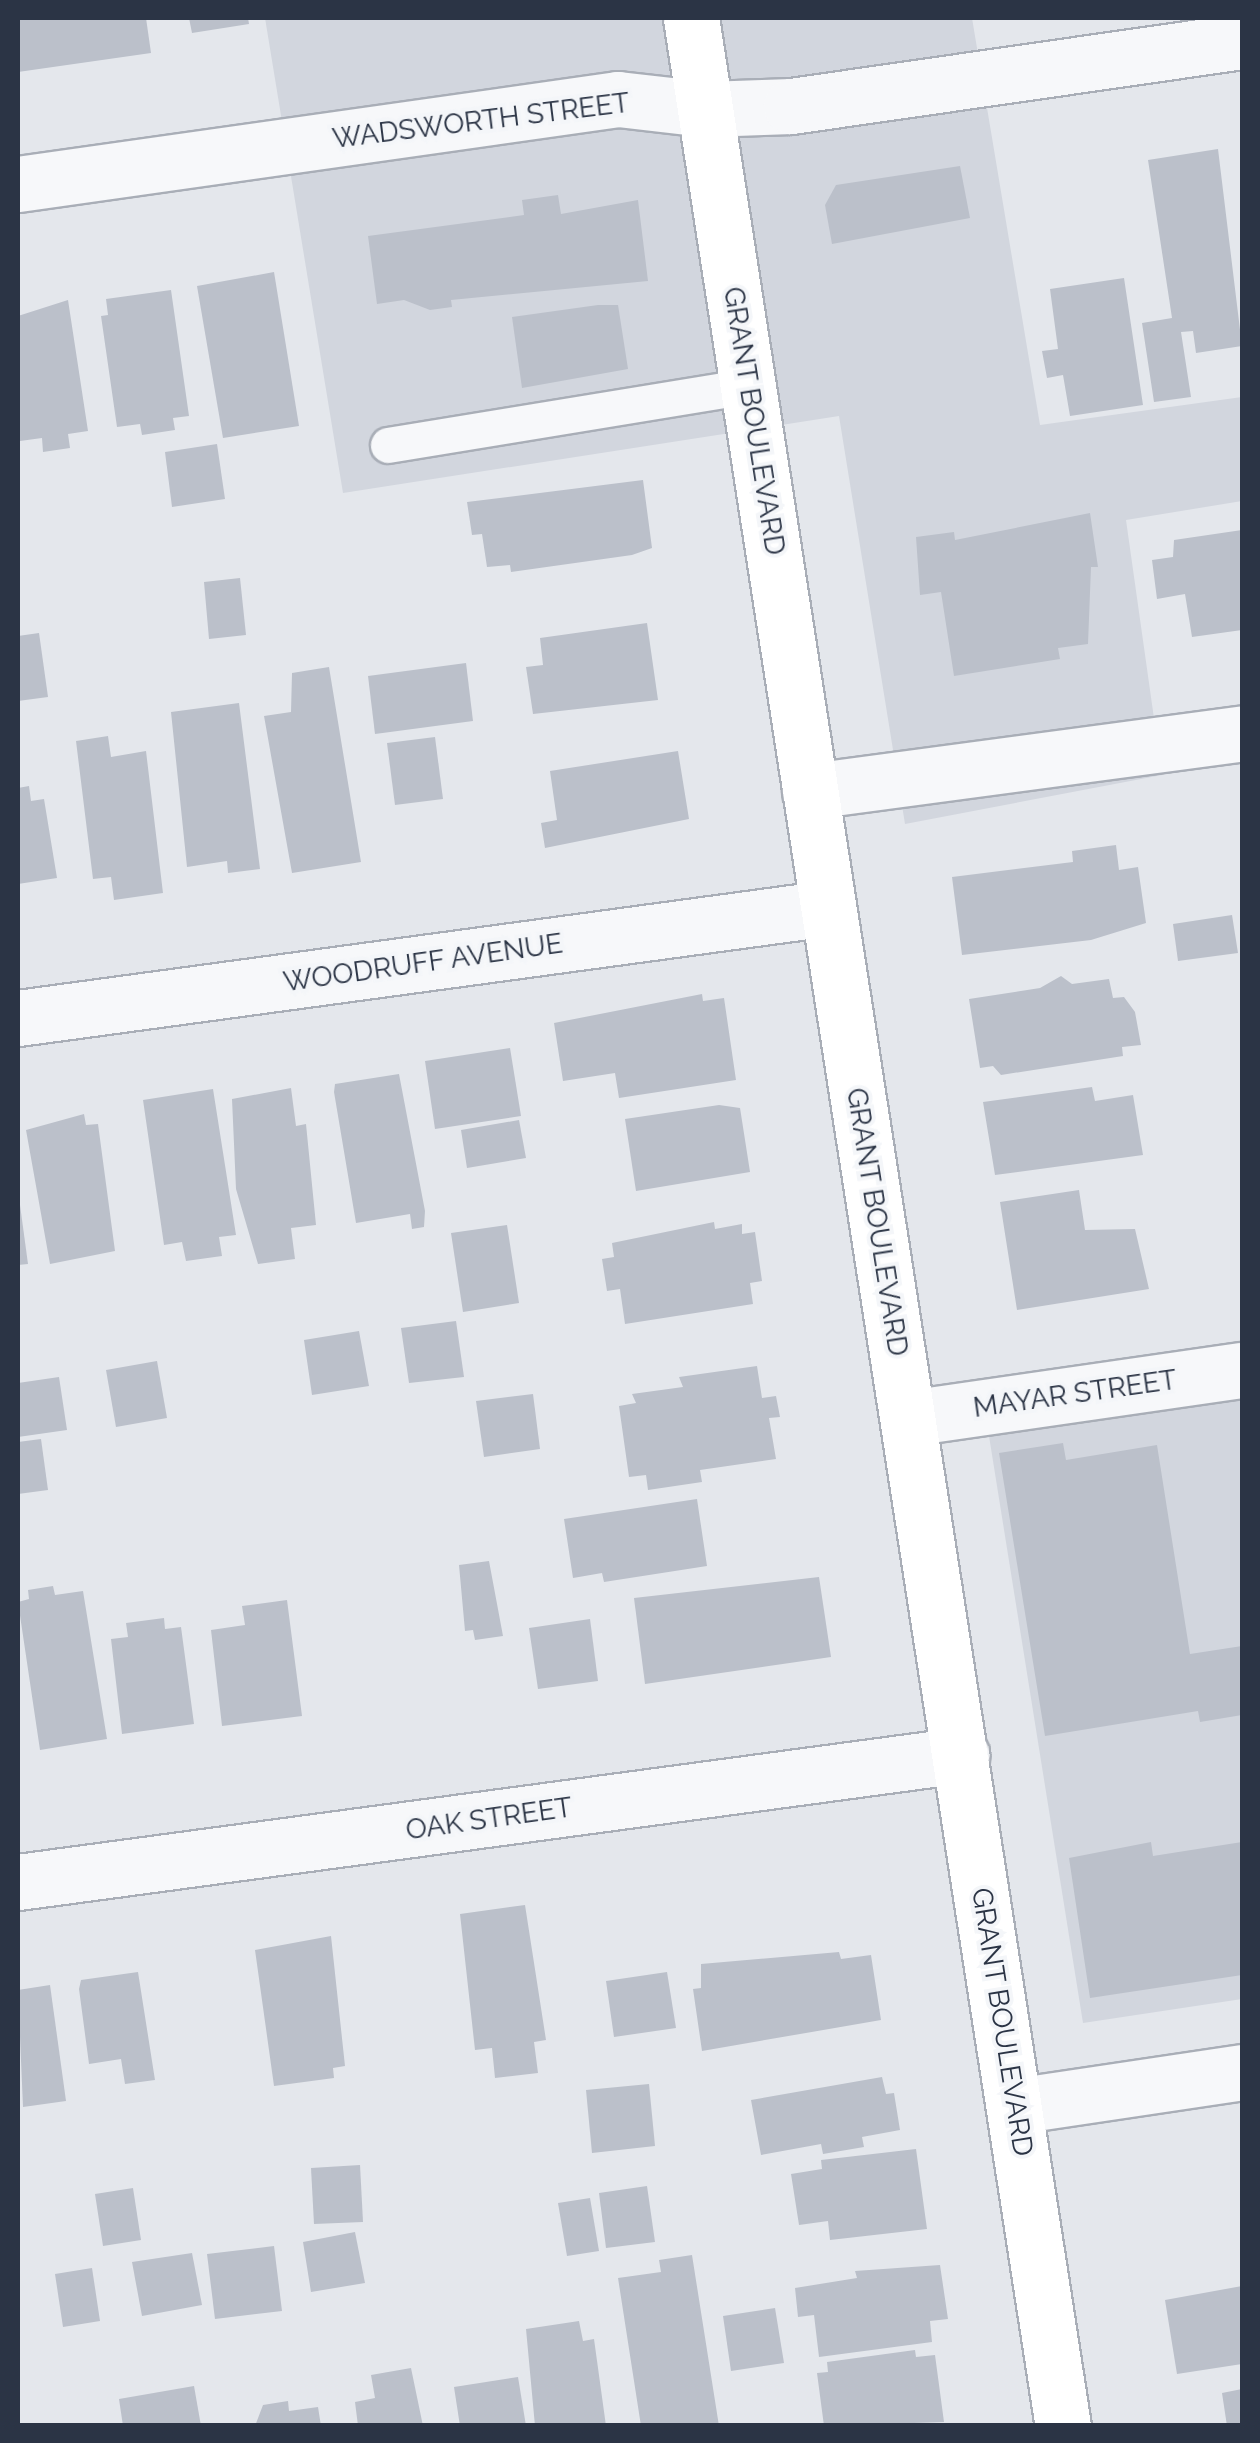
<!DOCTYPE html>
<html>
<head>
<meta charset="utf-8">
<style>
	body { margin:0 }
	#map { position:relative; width:1260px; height:2443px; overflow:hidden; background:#e4e7ec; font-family:Raleway,sans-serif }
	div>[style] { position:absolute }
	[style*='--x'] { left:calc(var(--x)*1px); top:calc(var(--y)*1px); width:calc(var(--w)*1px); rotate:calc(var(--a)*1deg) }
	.built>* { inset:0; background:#d2d6de }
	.building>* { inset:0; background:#bbc0ca }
	.roads { filter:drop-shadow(2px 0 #a9aeb7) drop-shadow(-2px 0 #a9aeb7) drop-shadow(0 2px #a9aeb7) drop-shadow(0 -2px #a9aeb7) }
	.lane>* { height:35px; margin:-17.5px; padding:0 17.5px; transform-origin:17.5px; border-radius:17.5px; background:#f7f8fa }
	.street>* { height:55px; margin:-27.5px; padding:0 27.5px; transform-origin:27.5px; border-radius:27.5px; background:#f7f8fa }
	.secondary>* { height:55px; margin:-27.5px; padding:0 27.5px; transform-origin:27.5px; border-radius:27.5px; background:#fff }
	span { translate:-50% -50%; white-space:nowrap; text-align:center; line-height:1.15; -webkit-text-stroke:8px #f4f6f9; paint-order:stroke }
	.street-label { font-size:28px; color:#2b3445 }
	.frame { position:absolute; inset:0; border:20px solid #2b3445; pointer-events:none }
</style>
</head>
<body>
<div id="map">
	<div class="built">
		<div style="clip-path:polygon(265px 18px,972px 18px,1040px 425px,1242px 397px,1242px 501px,1126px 520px,1162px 775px,905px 824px,839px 416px,343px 493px)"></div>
		<div style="clip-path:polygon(1242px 1398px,1242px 1999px,1083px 2023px,989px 1436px)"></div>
	</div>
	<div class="building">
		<div style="clip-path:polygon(18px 18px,146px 18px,151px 53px,18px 72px)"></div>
		<div style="clip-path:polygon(189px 18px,248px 18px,249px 24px,192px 33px)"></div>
		<div style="clip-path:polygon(1218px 149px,1242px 346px,1196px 353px,1193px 331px,1181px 332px,1191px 397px,1154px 402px,1142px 323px,1172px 318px,1148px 160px)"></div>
		<div style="clip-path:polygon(960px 166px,970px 218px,832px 244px,825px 205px,836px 185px)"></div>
		<div style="clip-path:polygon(558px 195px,561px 214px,638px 200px,648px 281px,451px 300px,452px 307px,430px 310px,404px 300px,377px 304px,368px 236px,524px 215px,522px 200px)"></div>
		<div style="clip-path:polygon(274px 272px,299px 426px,223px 438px,197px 286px)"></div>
		<div style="clip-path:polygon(1124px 278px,1143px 405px,1070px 416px,1063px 375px,1047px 378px,1042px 351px,1058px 349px,1050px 289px)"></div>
		<div style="clip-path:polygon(171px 290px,189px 416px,173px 418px,175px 430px,142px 435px,140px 424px,117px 427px,101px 316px,108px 315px,106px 299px)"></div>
		<div style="clip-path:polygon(68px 300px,88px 431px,68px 434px,70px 448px,43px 452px,42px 438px,20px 441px,18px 316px)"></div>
		<div style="clip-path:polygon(598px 305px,618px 305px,628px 369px,522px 388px,512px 317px)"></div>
		<div style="clip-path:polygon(217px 444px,225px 499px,172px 507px,165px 452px)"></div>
		<div style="clip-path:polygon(643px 480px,652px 548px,632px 555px,511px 572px,510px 565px,487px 567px,482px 534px,472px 535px,467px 502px)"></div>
		<div style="clip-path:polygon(1090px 513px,1098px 567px,1091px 567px,1088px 644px,1058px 648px,1060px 659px,954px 676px,941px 592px,920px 595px,916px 537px,954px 532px,955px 540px)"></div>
		<div style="clip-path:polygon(1242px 530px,1242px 630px,1192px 637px,1185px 594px,1157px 599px,1152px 560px,1173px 557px,1174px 540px)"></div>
		<div style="clip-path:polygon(240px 578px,246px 635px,209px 639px,204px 582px)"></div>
		<div style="clip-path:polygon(647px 623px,658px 700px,533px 714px,526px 667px,543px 665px,540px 638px)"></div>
		<div style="clip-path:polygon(39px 633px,48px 697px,18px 701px,18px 636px)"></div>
		<div style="clip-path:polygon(466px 663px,473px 721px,375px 734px,368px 676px)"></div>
		<div style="clip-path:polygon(329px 667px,361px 862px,292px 873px,264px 716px,291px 712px,292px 673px)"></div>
		<div style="clip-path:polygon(239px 703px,260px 869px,228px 873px,227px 861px,187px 867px,171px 712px)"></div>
		<div style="clip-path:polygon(108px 736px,111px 757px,146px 751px,163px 893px,114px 900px,111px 877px,93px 879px,76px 741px)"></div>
		<div style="clip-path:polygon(435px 737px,443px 799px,395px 805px,387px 743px)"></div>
		<div style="clip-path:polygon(678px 751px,689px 819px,545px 848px,541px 823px,557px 820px,550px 771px)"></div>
		<div style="clip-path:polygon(29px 786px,31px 801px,44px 799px,57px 878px,18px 884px,18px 788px)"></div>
		<div style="clip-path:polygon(1116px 845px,1119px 870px,1138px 867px,1146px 923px,1091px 940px,962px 955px,952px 877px,1073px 862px,1072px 851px)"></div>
		<div style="clip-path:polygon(1232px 915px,1238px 953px,1178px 961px,1173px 924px)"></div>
		<div style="clip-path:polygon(1061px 976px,1072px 984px,1109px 979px,1113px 998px,1124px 997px,1135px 1012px,1141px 1045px,1122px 1047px,1123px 1056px,1001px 1075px,993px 1066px,980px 1068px,969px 999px,1040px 988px)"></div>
		<div style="clip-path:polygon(702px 994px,703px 1001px,724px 998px,736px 1080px,619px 1098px,615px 1073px,563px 1081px,554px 1023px)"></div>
		<div style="clip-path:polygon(510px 1048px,521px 1116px,435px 1129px,425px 1061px)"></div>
		<div style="clip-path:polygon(399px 1074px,425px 1211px,424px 1227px,412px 1229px,410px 1214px,356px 1223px,334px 1092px,335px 1084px)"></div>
		<div style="clip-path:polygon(1092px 1087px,1095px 1101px,1133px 1095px,1143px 1155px,995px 1175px,983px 1102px)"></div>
		<div style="clip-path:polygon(291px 1088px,296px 1126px,306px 1124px,316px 1225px,291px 1228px,295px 1259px,258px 1264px,236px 1189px,232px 1099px)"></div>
		<div style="clip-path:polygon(213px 1089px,236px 1235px,219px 1237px,222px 1256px,186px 1261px,182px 1242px,164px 1245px,143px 1100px)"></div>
		<div style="clip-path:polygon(719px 1105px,740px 1108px,750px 1172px,636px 1191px,625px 1119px)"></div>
		<div style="clip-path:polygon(84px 1114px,86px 1125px,98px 1124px,115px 1251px,50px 1264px,26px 1130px)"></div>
		<div style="clip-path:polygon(519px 1120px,526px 1158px,467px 1168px,461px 1130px)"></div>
		<div style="clip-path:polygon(1079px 1190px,1085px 1230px,1135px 1229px,1149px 1289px,1017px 1310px,1000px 1202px)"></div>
		<div style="clip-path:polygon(20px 1205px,28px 1264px,18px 1265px,18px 1206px)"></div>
		<div style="clip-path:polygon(714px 1222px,715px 1229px,742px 1224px,742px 1234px,755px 1232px,762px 1281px,750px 1283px,753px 1304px,625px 1324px,620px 1289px,607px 1291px,602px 1259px,614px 1257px,612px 1243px)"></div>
		<div style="clip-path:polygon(507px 1225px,519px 1303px,463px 1312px,451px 1233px)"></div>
		<div style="clip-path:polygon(456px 1321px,464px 1377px,409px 1383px,401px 1328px)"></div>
		<div style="clip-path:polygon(359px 1331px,369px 1386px,312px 1395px,304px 1340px)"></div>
		<div style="clip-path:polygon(157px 1361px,167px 1418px,116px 1427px,106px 1370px)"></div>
		<div style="clip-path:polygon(757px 1366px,762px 1398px,776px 1396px,780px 1417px,769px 1418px,776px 1459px,700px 1470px,702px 1482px,648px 1490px,646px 1475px,629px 1477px,619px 1406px,636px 1403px,632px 1394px,683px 1387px,679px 1377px)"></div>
		<div style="clip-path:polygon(59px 1377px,67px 1430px,18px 1437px,18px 1383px)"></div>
		<div style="clip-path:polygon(533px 1394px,540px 1449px,484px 1457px,476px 1401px)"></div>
		<div style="clip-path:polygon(41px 1439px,48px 1490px,18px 1494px,18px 1442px)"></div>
		<div style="clip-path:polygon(1063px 1443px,1066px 1460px,1157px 1445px,1190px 1654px,1242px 1646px,1242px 1715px,1200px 1722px,1198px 1711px,1045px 1736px,999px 1453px)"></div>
		<div style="clip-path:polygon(697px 1499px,707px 1566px,604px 1582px,602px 1573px,573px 1578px,564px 1519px)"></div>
		<div style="clip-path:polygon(489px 1561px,503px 1636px,475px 1640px,473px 1630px,465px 1631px,459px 1565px)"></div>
		<div style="clip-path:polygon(819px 1577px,831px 1657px,645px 1684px,634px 1598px)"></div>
		<div style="clip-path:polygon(53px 1586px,55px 1595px,83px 1591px,107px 1739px,40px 1750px,18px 1602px,29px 1599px,28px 1590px)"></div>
		<div style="clip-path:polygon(287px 1600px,302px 1716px,222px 1726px,211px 1630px,245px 1625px,242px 1606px)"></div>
		<div style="clip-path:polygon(164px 1618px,165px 1629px,181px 1627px,194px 1724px,122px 1734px,111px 1639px,128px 1637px,126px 1623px)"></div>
		<div style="clip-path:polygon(590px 1619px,598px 1681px,538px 1689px,529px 1628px)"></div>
		<div style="clip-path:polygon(1151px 1842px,1153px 1856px,1242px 1842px,1242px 1975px,1090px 1998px,1069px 1858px)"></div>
		<div style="clip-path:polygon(525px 1905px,546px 2040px,534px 2042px,538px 2073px,495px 2078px,492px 2048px,475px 2050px,460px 1914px)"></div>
		<div style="clip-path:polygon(331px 1936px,345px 2066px,333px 2068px,334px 2078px,274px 2086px,255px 1950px)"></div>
		<div style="clip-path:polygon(839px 1952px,841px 1959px,871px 1955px,881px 2020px,702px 2051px,693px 1989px,701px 1988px,701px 1964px)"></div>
		<div style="clip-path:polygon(138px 1972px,155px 2080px,125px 2084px,121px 2059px,89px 2064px,79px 1989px,81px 1980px)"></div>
		<div style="clip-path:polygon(667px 1972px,676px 2028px,614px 2037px,606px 1981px)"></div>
		<div style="clip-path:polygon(50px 1985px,66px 2101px,23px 2107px,18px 1990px)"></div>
		<div style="clip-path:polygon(882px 2077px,886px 2094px,894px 2093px,900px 2130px,862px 2137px,864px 2147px,823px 2154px,821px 2144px,761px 2155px,751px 2100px)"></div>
		<div style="clip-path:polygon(649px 2084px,655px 2146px,592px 2153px,586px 2090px)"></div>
		<div style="clip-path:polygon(916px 2149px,927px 2229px,830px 2240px,828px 2221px,799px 2225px,791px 2174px,822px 2169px,821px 2160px)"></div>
		<div style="clip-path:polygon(360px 2165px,363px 2222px,314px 2224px,311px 2168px)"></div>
		<div style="clip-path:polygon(647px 2186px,655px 2242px,606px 2248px,599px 2193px)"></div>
		<div style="clip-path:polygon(133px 2188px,141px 2240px,103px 2246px,95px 2194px)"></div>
		<div style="clip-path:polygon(590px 2198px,599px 2251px,567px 2256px,558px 2203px)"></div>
		<div style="clip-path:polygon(355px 2232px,365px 2283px,311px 2292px,303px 2242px)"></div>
		<div style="clip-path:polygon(274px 2246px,282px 2311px,215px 2319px,207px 2254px)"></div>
		<div style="clip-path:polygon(192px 2253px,202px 2305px,142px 2316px,132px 2262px)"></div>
		<div style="clip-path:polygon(692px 2255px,719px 2426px,641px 2426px,618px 2278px,661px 2272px,659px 2260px)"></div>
		<div style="clip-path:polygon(940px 2265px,948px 2319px,930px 2321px,932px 2342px,819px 2357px,814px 2315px,798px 2317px,795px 2288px,857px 2278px,855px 2271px)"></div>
		<div style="clip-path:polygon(92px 2268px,100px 2321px,63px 2327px,55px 2274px)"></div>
		<div style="clip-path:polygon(1242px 2286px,1242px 2364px,1177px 2374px,1165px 2300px)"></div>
		<div style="clip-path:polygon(775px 2308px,784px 2363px,731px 2371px,723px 2316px)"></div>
		<div style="clip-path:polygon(579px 2321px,583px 2341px,594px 2339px,606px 2426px,535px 2426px,526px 2329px)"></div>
		<div style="clip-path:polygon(915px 2350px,916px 2357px,935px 2355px,944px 2422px,824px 2426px,817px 2373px,828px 2372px,827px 2362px)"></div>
		<div style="clip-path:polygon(411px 2368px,423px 2426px,358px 2426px,355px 2402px,375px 2398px,371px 2375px)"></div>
		<div style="clip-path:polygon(518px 2377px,526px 2426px,460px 2426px,454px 2387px)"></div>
		<div style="clip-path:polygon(194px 2386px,201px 2426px,123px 2426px,119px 2399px)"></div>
		<div style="clip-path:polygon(1242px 2389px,1242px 2426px,1227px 2426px,1222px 2393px)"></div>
		<div style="clip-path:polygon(288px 2401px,289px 2411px,318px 2407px,321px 2426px,255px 2426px,263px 2405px)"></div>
	</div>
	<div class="roads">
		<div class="lane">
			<div style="--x:388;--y:445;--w:366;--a:-9.3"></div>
		</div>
		<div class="street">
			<div style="--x:18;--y:184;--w:606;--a:-8.06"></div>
			<div style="--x:618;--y:99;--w:89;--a:6.5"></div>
			<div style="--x:706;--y:109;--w:85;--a:-2"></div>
			<div style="--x:791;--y:106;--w:456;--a:-8.2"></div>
			<div style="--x:810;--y:791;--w:436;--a:-7.6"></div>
			<div style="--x:18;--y:1018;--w:817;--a:-7.73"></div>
			<div style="--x:908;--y:1418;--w:337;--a:-8.2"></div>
			<div style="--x:18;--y:1882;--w:952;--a:-7.67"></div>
			<div style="--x:1015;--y:2106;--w:230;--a:-8.5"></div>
		</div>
		<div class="secondary">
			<div style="--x:691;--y:18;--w:2437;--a:81.22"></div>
		</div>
	</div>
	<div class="street-label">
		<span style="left:481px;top:121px;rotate:-7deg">WADSWORTH STREET</span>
		<span style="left:754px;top:421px;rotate:81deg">GRANT BOULEVARD</span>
		<span style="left:423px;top:963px;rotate:-8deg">WOODRUFF AVENUE</span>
		<span style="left:877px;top:1222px;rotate:81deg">GRANT BOULEVARD</span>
		<span style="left:1075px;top:1394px;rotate:-8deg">MAYAR STREET</span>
		<span style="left:489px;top:1819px;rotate:-8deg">OAK STREET</span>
		<span style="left:1002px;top:2022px;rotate:81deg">GRANT BOULEVARD</span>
	</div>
	<div class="frame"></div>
</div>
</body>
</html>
